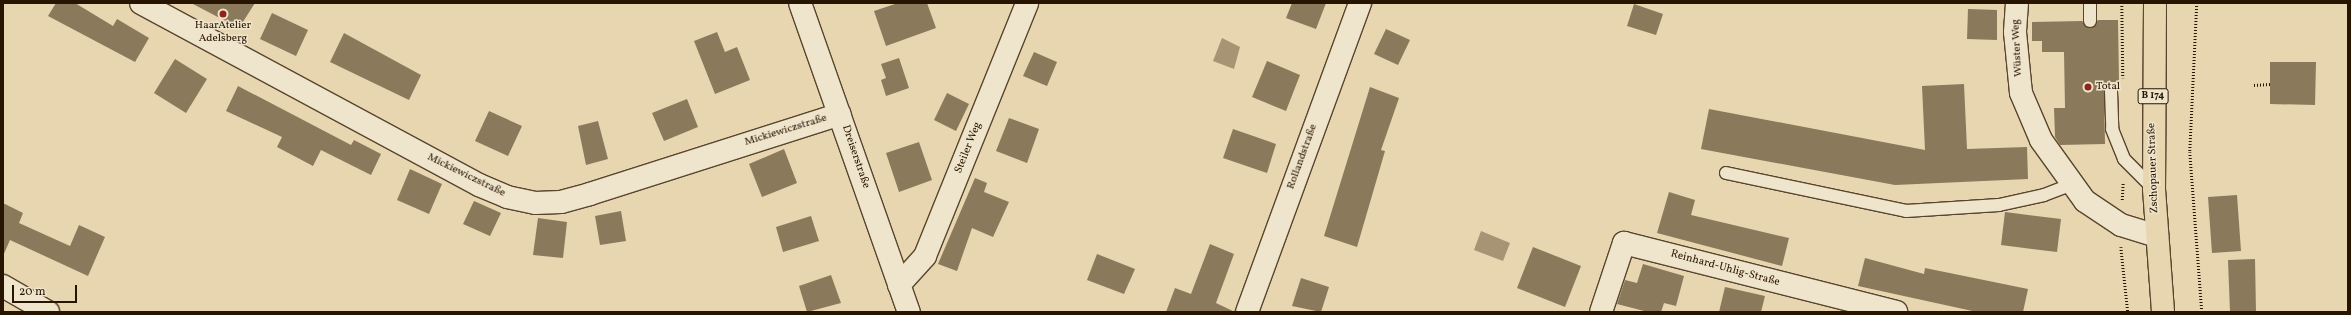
<!DOCTYPE html>
<html>
<head>
<meta charset="utf-8">
<style>
	body { margin:0 }
	#map { position:relative; width:2351px; height:315px; overflow:hidden; background:#e7d6b0; font-family:Vollkorn,serif }
	div>[style] { position:absolute }
	[style*='--x'] { left:calc(var(--x)*1px); top:calc(var(--y)*1px); width:calc(var(--w)*1px); rotate:calc(var(--a)*1deg) }
	.water>* { inset:0; background:#a69474 }
	.building>* { inset:0; background:#8b795c }
	.path>* { height:2.5px; margin-top:-1.25px; transform-origin:0; background:repeating-linear-gradient(90deg,#281501 0 1px,transparent 0 3px) }
	.roads { filter:drop-shadow(1px 0 #58452d) drop-shadow(-1px 0 #58452d) drop-shadow(0 1px #58452d) drop-shadow(0 -1px #58452d) }
	.lane>* { height:12px; margin:-6px; padding:0 6px; transform-origin:6px; border-radius:6px; background:#efe4cc }
	.street>* { height:22px; margin:-11px; padding:0 11px; transform-origin:11px; border-radius:11px; background:#efe4cc }
	.primary>* { height:22px; margin:-11px; padding:0 11px; transform-origin:11px; border-radius:11px; background:#e7d6b0 }
	.dots>* { width:11px; height:11px; translate:-50% -50%; box-sizing:border-box; border:2px solid #efe4cc; border-radius:50% }
	span { translate:-50% -50%; white-space:nowrap; text-align:center; line-height:1.15; -webkit-text-stroke:3px #efe4cc; paint-order:stroke }
	.shield-label span { padding:1px 3px; background:#efe4cc; border:1px solid; border-radius:3px; -webkit-text-stroke-width:0 }
	.shield-label { font-size:10px; color:#281501; font-weight:700 }
	.poi-label { font-size:11px; color:#281501 }
	.left { translate:0 -50%; text-align:left }
	.street-label { font-size:11px; color:#281501 }
	.frame { position:absolute; inset:0; border:4px solid #281501; pointer-events:none }
	.scale { position:absolute; left:12px; top:285px; width:65px; height:18px; box-sizing:border-box; border:2px solid #281501; border-top:0; padding-left:5px; font-size:12px; line-height:14px; white-space:nowrap; color:#281501; -webkit-text-stroke:3px #efe4cc; paint-order:stroke }
</style>
</head>
<body>
<div id="map">
	<div class="water">
		<div style="clip-path:polygon(1222px 38px,1240px 47px,1234px 69px,1213px 61px)"></div>
		<div style="clip-path:polygon(1481px 231px,1510px 243px,1503px 261px,1474px 250px)"></div>
	</div>
	<div class="building">
		<div style="clip-path:polygon(56px 3px,75px 3px,113px 26px,117px 19px,149px 38px,135px 62px,48px 16px)"></div>
		<div style="clip-path:polygon(191px 3px,255px 3px,239px 28px)"></div>
		<div style="clip-path:polygon(898px 3px,927px 3px,936px 28px,886px 46px,874px 11px)"></div>
		<div style="clip-path:polygon(1292px 3px,1326px 3px,1316px 29px,1286px 18px)"></div>
		<div style="clip-path:polygon(1634px 4px,1663px 14px,1656px 35px,1627px 26px)"></div>
		<div style="clip-path:polygon(1968px 9px,1997px 10px,1997px 40px,1967px 39px)"></div>
		<div style="clip-path:polygon(272px 13px,308px 30px,296px 56px,260px 39px)"></div>
		<div style="clip-path:polygon(2098px 20px,2118px 20px,2119px 82px,2111px 82px,2104px 91px,2105px 144px,2060px 145px,2055px 137px,2054px 108px,2065px 108px,2064px 52px,2042px 52px,2042px 41px,2032px 41px,2032px 22px,2082px 21px,2090px 28px)"></div>
		<div style="clip-path:polygon(1386px 29px,1410px 40px,1398px 65px,1374px 54px)"></div>
		<div style="clip-path:polygon(717px 32px,725px 52px,737px 47px,750px 80px,715px 94px,694px 41px)"></div>
		<div style="clip-path:polygon(344px 33px,421px 75px,409px 100px,330px 62px)"></div>
		<div style="clip-path:polygon(1034px 52px,1057px 62px,1047px 86px,1023px 76px)"></div>
		<div style="clip-path:polygon(899px 58px,909px 88px,886px 96px,881px 80px,886px 78px,881px 64px)"></div>
		<div style="clip-path:polygon(175px 59px,207px 79px,186px 113px,154px 93px)"></div>
		<div style="clip-path:polygon(1267px 61px,1300px 75px,1286px 111px,1252px 97px)"></div>
		<div style="clip-path:polygon(2270px 62px,2316px 62px,2315px 105px,2270px 104px)"></div>
		<div style="clip-path:polygon(1964px 84px,1967px 149px,2027px 147px,2028px 179px,1895px 185px,1701px 149px,1709px 109px,1925px 150px,1922px 86px)"></div>
		<div style="clip-path:polygon(238px 86px,351px 145px,354px 140px,381px 154px,371px 175px,321px 150px,313px 166px,277px 147px,282px 137px,226px 111px)"></div>
		<div style="clip-path:polygon(1370px 87px,1399px 98px,1381px 150px,1385px 151px,1357px 247px,1324px 236px)"></div>
		<div style="clip-path:polygon(947px 93px,969px 104px,956px 131px,934px 120px)"></div>
		<div style="clip-path:polygon(687px 99px,698px 127px,664px 141px,652px 113px)"></div>
		<div style="clip-path:polygon(489px 111px,522px 126px,508px 156px,475px 141px)"></div>
		<div style="clip-path:polygon(1009px 118px,1039px 129px,1027px 163px,996px 151px)"></div>
		<div style="clip-path:polygon(598px 121px,608px 159px,586px 165px,578px 126px)"></div>
		<div style="clip-path:polygon(1233px 129px,1276px 144px,1267px 173px,1223px 158px)"></div>
		<div style="clip-path:polygon(919px 142px,932px 180px,899px 192px,886px 153px)"></div>
		<div style="clip-path:polygon(784px 149px,797px 183px,762px 197px,749px 164px)"></div>
		<div style="clip-path:polygon(410px 169px,442px 184px,429px 214px,397px 200px)"></div>
		<div style="clip-path:polygon(975px 178px,987px 183px,984px 192px,1009px 202px,993px 237px,972px 228px,957px 271px,938px 264px)"></div>
		<div style="clip-path:polygon(1669px 192px,1695px 200px,1691px 215px,1789px 238px,1782px 266px,1657px 233px)"></div>
		<div style="clip-path:polygon(2237px 195px,2241px 251px,2212px 253px,2208px 197px)"></div>
		<div style="clip-path:polygon(474px 201px,501px 213px,490px 236px,463px 224px)"></div>
		<div style="clip-path:polygon(3px 203px,23px 213px,19px 223px,70px 246px,79px 225px,105px 237px,88px 276px,10px 240px,3px 256px)"></div>
		<div style="clip-path:polygon(621px 211px,626px 241px,600px 245px,595px 216px)"></div>
		<div style="clip-path:polygon(2005px 212px,2061px 219px,2057px 252px,2001px 245px)"></div>
		<div style="clip-path:polygon(811px 216px,819px 241px,783px 252px,776px 227px)"></div>
		<div style="clip-path:polygon(538px 218px,567px 222px,563px 258px,533px 255px)"></div>
		<div style="clip-path:polygon(1210px 244px,1234px 254px,1216px 303px,1235px 312px,1166px 312px,1175px 288px,1191px 294px)"></div>
		<div style="clip-path:polygon(1533px 247px,1581px 266px,1565px 307px,1517px 288px)"></div>
		<div style="clip-path:polygon(1097px 254px,1135px 269px,1124px 294px,1087px 280px)"></div>
		<div style="clip-path:polygon(1865px 258px,1924px 274px,1925px 268px,2028px 289px,2023px 312px,1977px 312px,1858px 286px)"></div>
		<div style="clip-path:polygon(2255px 259px,2256px 312px,2230px 312px,2228px 260px)"></div>
		<div style="clip-path:polygon(1643px 264px,1684px 276px,1676px 306px,1664px 303px,1661px 312px,1648px 312px,1617px 304px,1625px 280px,1637px 283px)"></div>
		<div style="clip-path:polygon(831px 275px,841px 303px,807px 312px,799px 286px)"></div>
		<div style="clip-path:polygon(1301px 278px,1329px 287px,1321px 312px,1292px 306px)"></div>
		<div style="clip-path:polygon(1725px 287px,1765px 296px,1761px 312px,1719px 312px)"></div>
	</div>
	<div class="path">
		<div style="--x:2122;--y:3;--w:75;--a:89.2"></div>
		<div style="--x:2197;--y:3;--w:149;--a:92.7"></div>
		<div style="--x:2190;--y:152;--w:160;--a:85.7"></div>
		<div style="--x:2254;--y:85;--w:16;--a:-4"></div>
		<div style="--x:2122;--y:200;--w:17;--a:-87"></div>
		<div style="--x:2121;--y:247;--w:65;--a:83.9"></div>
	</div>
	<div class="roads">
		<div class="lane">
			<div style="--x:2090;--y:3;--w:18;--a:90"></div>
			<div style="--x:2111;--y:91;--w:38;--a:88"></div>
			<div style="--x:2112;--y:129;--w:32;--a:68"></div>
			<div style="--x:2124;--y:159;--w:42;--a:45"></div>
			<div style="--x:1726;--y:173;--w:184;--a:11.9"></div>
			<div style="--x:1906;--y:211;--w:93;--a:-3.7"></div>
			<div style="--x:1999;--y:205;--w:46;--a:-12.5"></div>
			<div style="--x:2044;--y:195;--w:31;--a:-21"></div>
		</div>
		<div class="street">
			<div style="--x:141;--y:3;--w:384;--a:28.3"></div>
			<div style="--x:479;--y:185;--w:30;--a:23"></div>
			<div style="--x:507;--y:197;--w:29;--a:12"></div>
			<div style="--x:535;--y:203;--w:26;--a:-2"></div>
			<div style="--x:561;--y:202;--w:30;--a:-15"></div>
			<div style="--x:590;--y:194;--w:262;--a:-17.7"></div>
			<div style="--x:800;--y:3;--w:328;--a:70.6"></div>
			<div style="--x:2017;--y:3;--w:29;--a:94"></div>
			<div style="--x:2015;--y:32;--w:61;--a:84.4"></div>
			<div style="--x:2021;--y:93;--w:51;--a:66.9"></div>
			<div style="--x:2041;--y:140;--w:75;--a:54.2"></div>
			<div style="--x:2085;--y:201;--w:43;--a:33.7"></div>
			<div style="--x:2121;--y:225;--w:38;--a:17"></div>
			<div style="--x:899;--y:285;--w:39;--a:-48"></div>
			<div style="--x:925;--y:256;--w:273;--a:-68"></div>
			<div style="--x:3;--y:286;--w:52;--a:30"></div>
			<div style="--x:1247;--y:312;--w:329;--a:-69.9"></div>
			<div style="--x:1601;--y:312;--w:73;--a:-71.6"></div>
			<div style="--x:1624;--y:243;--w:281;--a:14.2"></div>
		</div>
		<div class="primary">
			<div style="--x:2155;--y:3;--w:186;--a:90.3"></div>
			<div style="--x:2154;--y:189;--w:123;--a:85.8"></div>
		</div>
	</div>
	<div class="dots">
		<div style="left:223px;top:14px;background:#8f2418"></div>
		<div style="left:2088px;top:87px;background:#8f2418"></div>
	</div>
	<div class="shield-label">
		<span style="left:2153px;top:96px">B 174</span>
	</div>
	<div class="poi-label">
		<span style="left:223px;top:33px">HaarAtelier<br>Adelsberg</span>
		<span class="left" style="left:2096px;top:87px">Total</span>
	</div>
	<div class="street-label">
		<span style="left:2018px;top:48px;rotate:-93deg">Wüster Weg</span>
		<span style="left:786px;top:131px;rotate:-17deg">Mickiewiczstraße</span>
		<span style="left:969px;top:148px;rotate:-68deg">Steiler Weg</span>
		<span style="left:855px;top:157px;rotate:71deg">Dreiserstraße</span>
		<span style="left:1303px;top:157px;rotate:-70deg">Rollandstraße</span>
		<span style="left:2154px;top:168px;rotate:-92deg">Zschopauer Straße</span>
		<span style="left:466px;top:176px;rotate:26deg">Mickiewiczstraße</span>
		<span style="left:1725px;top:269px;rotate:15deg">Reinhard-Uhlig-Straße</span>
	</div>
	<div class="frame"></div>
	<div class="scale">20 m</div>
</div>
</body>
</html>
